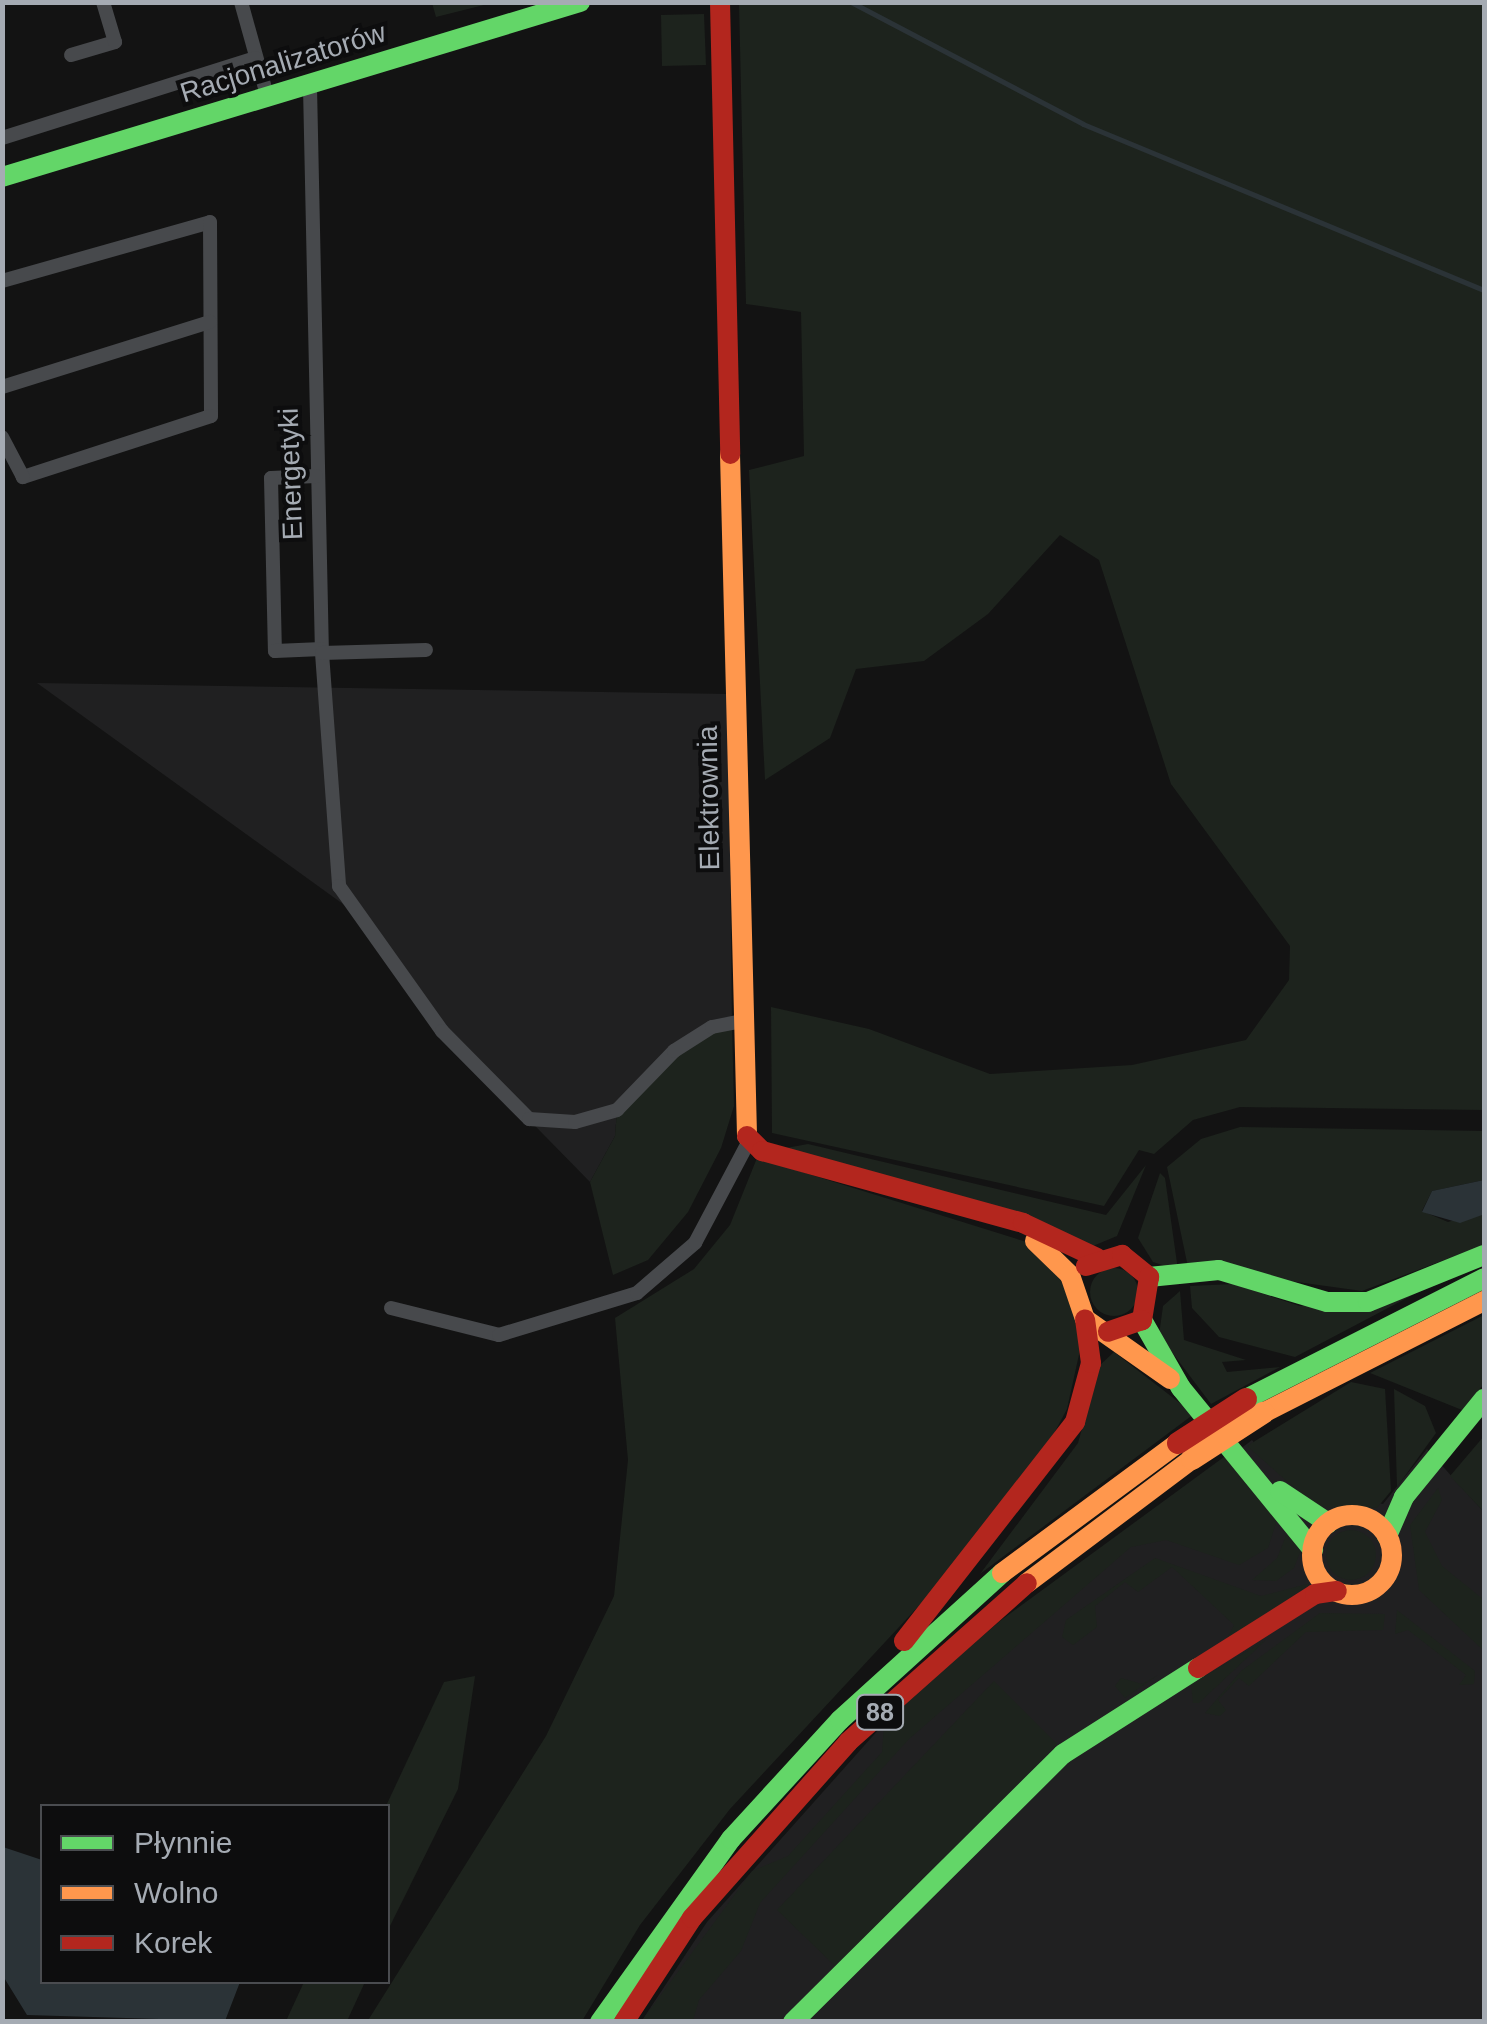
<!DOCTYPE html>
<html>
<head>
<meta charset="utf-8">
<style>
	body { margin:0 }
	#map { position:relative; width:1487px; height:2024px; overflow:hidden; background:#131313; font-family:Helvetica,sans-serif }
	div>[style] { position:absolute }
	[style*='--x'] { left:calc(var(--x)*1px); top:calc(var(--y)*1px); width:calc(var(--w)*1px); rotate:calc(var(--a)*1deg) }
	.built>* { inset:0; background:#202021 }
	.green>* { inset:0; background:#1d231d }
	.round { border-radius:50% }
	.water>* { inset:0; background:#2b3337 }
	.stream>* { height:5px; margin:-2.5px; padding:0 2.5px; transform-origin:2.5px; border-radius:2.5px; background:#2b3337 }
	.street>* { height:14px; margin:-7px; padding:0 7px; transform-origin:7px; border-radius:7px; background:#47494c }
	.fast>* { height:20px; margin:-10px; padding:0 10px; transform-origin:10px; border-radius:10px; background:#63d668 }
	.slow>* { height:20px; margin:-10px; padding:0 10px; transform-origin:10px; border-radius:10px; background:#ff974d }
	.slow>.ring { margin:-10px; padding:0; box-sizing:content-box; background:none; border:20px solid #ff974d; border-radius:50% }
	.jam>* { height:20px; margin:-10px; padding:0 10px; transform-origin:10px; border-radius:10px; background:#b3261e }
	.slow-bridge>* { height:22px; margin:-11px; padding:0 11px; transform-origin:11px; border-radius:11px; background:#ff974d }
	.jam-bridge>* { height:22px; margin:-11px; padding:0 11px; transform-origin:11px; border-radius:11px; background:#b3261e }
	span { translate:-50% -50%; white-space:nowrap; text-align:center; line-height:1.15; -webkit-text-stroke:8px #0d0d0e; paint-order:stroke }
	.shield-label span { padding:2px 8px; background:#0d0d0e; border:2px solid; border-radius:8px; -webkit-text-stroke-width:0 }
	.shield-label { font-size:25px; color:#a5abb3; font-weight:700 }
	.street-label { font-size:28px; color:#a5abb3 }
	.frame { position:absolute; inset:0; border:5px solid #a5abb3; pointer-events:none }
	.legend { position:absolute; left:40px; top:1804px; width:350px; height:180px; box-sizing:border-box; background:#0d0d0e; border:2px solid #4a4c50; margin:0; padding:12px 18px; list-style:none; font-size:30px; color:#a5abb3 }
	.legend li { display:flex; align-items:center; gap:20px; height:50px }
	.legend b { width:50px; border:2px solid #4a4c50 }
</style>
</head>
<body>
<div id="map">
	<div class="built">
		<div style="clip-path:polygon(37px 683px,728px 694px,732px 1023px,617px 1110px,615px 1136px,590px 1182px,442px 1031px,354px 912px)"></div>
		<div style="clip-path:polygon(1252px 1440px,1282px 1475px,1383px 1504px,1427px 1449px,1484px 1512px,1484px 2021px,641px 2022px,707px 1922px,896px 1710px)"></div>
	</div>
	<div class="green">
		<div style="clip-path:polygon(432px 3px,432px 2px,492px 3px,436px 17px)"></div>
		<div style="clip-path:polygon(739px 3px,1484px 3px,1484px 1110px,1240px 1107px,1193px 1120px,1154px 1154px,1139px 1150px,1104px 1206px,772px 1133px,771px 1007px,869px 1029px,990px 1074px,1132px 1065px,1246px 1040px,1289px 980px,1290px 946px,1171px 784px,1099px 560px,1060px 535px,988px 614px,924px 661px,856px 669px,830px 738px,765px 780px,749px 470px,804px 456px,801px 312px,746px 304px)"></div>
		<div style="clip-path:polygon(704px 14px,706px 65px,662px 66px,661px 15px)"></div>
		<div style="clip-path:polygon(732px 1023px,734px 1106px,721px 1148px,688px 1212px,648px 1260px,613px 1275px,590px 1182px,615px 1136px,617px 1110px,674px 1051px)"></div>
		<div style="clip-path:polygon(1240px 1127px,1484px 1131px,1484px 1180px,1432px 1191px,1422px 1211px,1448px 1222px,1484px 1211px,1484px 1245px,1362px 1291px,1188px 1267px,1167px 1167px,1201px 1139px)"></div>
		<div style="clip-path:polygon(808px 1144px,1106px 1215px,1146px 1165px,1117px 1236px,1088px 1248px,786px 1148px)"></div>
		<div style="clip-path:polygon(757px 1158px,1033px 1244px,1063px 1281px,1082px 1341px,1067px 1409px,1043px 1454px,926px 1598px,730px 1809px,640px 1925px,582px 2021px,367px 2022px,546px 1736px,614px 1596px,628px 1460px,615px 1318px,694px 1269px,730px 1225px)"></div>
		<div style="clip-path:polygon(1160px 1173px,1165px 1178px,1178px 1270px,1153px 1262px,1138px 1238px)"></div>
		<div class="round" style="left:1090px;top:1268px;width:48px;height:48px"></div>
		<div style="clip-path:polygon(1233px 1284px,1300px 1306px,1426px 1288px,1295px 1357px,1219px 1337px,1192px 1308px,1190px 1286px)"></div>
		<div style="clip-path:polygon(1180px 1291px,1184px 1340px,1246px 1360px,1222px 1362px,1227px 1372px,1280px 1367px,1211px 1404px,1159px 1335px,1163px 1306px)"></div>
		<div style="clip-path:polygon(1484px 1315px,1484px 1384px,1462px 1410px,1370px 1373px)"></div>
		<div style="clip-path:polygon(1114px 1352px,1194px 1414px,980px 1574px,1078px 1443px,1100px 1365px)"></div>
		<div style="clip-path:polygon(1351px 1382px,1385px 1389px,1391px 1491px,1377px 1508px,1316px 1507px,1247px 1446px)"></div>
		<div style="clip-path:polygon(1394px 1389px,1425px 1406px,1436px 1433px,1397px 1487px)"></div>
		<div style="clip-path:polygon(1484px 1436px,1484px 1512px,1450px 1476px)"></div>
		<div style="clip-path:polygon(1228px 1454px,1277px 1520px,1268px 1548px,1239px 1565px,1166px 1540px,1131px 1547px,909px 1739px,760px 1903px,741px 1951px,699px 2000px,693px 2021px,641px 2022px,752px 1871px,788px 1856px,882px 1752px,884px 1724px,896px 1710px,1000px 1621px)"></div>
		<div style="clip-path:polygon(1438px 1488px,1442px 1500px,1425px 1532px,1442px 1566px,1484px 1600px,1484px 1651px,1419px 1590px,1410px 1525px)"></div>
		<div style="clip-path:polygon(1289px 1528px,1302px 1547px,1294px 1568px,1276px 1581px,1252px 1580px,1277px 1558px)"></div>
		<div class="round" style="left:1326px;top:1530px;width:50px;height:50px"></div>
		<div style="clip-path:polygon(1155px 1558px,1261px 1596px,1311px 1583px,1223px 1646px,1234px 1625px,1172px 1567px,1138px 1592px,1125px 1582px,1095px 1606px,1097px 1627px,1073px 1645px,1062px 1637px,1066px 1620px)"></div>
		<div style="clip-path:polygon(1397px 1610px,1475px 1671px,1474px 1684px,1459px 1685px,1466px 1675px,1408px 1630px,1395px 1634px)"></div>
		<div style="clip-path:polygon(1320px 1613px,1385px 1614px,1383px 1630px,1306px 1632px,1249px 1686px,1239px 1678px,1218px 1700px,1226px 1710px,1220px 1716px,1205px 1713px,1241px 1671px)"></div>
		<div style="clip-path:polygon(1266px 1640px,1199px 1703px,1193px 1703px,1191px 1684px)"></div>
		<div style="clip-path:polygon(1158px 1675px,1125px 1698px,1115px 1686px,1121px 1678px,1142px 1684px)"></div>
		<div style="clip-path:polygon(475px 1676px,458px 1789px,388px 1930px,386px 1806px,444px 1682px)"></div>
		<div style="clip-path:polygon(994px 1681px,1057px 1744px,835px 1966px,777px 1910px)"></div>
		<div style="clip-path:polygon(304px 1982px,365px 1982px,347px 2021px,286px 2021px)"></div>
	</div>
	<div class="water">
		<div style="clip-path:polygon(1484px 1180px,1482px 1215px,1460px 1223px,1422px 1212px,1432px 1191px)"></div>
		<div style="clip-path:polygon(3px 1847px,42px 1860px,42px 1982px,240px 1982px,225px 2021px,27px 2015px,3px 1976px)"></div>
	</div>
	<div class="stream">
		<div style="--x:851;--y:2;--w:262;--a:27.7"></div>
		<div style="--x:1083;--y:124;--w:434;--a:22.5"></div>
	</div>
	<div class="street">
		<div style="--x:241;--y:2;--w:101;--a:74.4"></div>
		<div style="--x:71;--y:55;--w:46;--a:-16.5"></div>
		<div style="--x:115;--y:42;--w:42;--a:-106.7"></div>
		<div style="--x:310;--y:87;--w:566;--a:88.79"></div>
		<div style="--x:322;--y:653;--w:234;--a:85.8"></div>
		<div style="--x:339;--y:886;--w:178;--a:54.6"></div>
		<div style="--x:442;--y:1031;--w:124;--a:45.3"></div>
		<div style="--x:529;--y:1119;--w:46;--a:3.7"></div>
		<div style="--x:575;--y:1122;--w:44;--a:-15.9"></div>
		<div style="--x:617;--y:1110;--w:82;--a:-46"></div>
		<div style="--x:674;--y:1051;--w:45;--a:-32.3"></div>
		<div style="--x:712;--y:1027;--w:33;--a:-11"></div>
		<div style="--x:2;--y:138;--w:266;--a:-17.5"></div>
		<div style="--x:2;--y:281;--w:216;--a:-15.8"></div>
		<div style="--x:210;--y:222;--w:194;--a:89.7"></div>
		<div style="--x:211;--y:416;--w:198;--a:162"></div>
		<div style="--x:23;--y:477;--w:45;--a:-117.7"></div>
		<div style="--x:2;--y:387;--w:218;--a:-17.4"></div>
		<div style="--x:316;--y:476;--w:45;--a:177.5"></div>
		<div style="--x:271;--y:478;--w:173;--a:88.7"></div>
		<div style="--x:275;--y:651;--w:47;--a:-2.4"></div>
		<div style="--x:322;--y:653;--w:104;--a:-1.7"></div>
		<div style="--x:391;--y:1308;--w:111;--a:14"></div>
		<div style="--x:499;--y:1335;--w:144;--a:-16.9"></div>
		<div style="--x:637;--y:1293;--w:77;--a:-40.8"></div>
		<div style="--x:695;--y:1243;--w:115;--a:-62.1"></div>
	</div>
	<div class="fast">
		<div style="--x:2;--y:177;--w:604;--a:-16.84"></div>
		<div style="--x:1149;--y:1277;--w:70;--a:-5.7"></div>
		<div style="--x:1219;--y:1270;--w:113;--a:16.5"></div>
		<div style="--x:1327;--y:1302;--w:41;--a:0"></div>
		<div style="--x:1368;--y:1302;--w:125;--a:-22.1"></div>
		<div style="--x:1142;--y:1320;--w:78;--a:60.2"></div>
		<div style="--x:1181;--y:1388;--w:209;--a:50.8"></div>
		<div style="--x:1246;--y:1399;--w:267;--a:-26.9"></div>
		<div style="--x:1280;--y:1491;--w:58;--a:33.7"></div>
		<div style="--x:1387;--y:1536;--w:43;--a:-66.4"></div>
		<div style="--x:1404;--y:1497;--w:127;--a:-50.8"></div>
		<div style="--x:600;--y:2022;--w:225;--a:-54.4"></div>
		<div style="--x:731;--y:1839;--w:161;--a:-47.5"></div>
		<div style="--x:840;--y:1720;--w:219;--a:-42.2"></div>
		<div style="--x:793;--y:2022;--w:380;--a:-44.8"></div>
		<div style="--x:1063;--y:1754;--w:160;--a:-32.5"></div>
	</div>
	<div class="slow">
		<div style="--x:730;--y:454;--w:682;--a:88.57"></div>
		<div style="--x:1035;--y:1241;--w:49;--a:44.2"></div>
		<div style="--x:1070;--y:1275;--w:46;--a:71.2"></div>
		<div style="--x:1085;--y:1319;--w:104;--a:35.2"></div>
		<div style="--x:1263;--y:1413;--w:248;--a:-26.9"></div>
		<div class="ring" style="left:1312px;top:1515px;width:60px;height:60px"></div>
		<div style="--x:1002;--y:1573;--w:219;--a:-36.5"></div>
		<div style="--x:1027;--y:1583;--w:206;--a:-36.9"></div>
	</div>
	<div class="jam">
		<div style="--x:720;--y:2;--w:452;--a:88.7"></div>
		<div style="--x:747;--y:1136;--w:21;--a:45"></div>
		<div style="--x:762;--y:1151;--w:271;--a:15.4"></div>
		<div style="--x:1023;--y:1223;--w:82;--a:25.3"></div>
		<div style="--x:1086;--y:1266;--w:38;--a:-17"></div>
		<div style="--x:1122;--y:1255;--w:35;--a:39"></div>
		<div style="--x:1149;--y:1277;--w:44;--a:99.2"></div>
		<div style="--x:1142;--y:1320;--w:36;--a:161"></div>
		<div style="--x:904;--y:1641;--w:278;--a:-52"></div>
		<div style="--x:1075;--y:1422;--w:61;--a:-74.8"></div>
		<div style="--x:1091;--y:1363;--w:44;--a:-97.8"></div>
		<div style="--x:1198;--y:1668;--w:138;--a:-32.3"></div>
		<div style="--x:1315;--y:1594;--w:22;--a:-8"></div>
		<div style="--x:624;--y:2022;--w:124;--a:-56.8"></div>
		<div style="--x:692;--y:1918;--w:235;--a:-48.4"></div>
		<div style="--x:848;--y:1742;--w:239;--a:-41.6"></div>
	</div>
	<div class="slow-bridge">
		<div style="--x:1192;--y:1459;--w:85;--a:-32.9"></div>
	</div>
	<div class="jam-bridge">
		<div style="--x:1178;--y:1443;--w:81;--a:-32.9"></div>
	</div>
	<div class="shield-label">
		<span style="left:880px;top:1712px">88</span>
	</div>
	<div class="street-label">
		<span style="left:283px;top:63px;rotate:-17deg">Racjonalizatorów</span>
		<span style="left:291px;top:474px;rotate:-92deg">Energetyki</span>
		<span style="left:709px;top:798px;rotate:-91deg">Elektrownia</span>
	</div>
	<div class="frame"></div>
	<ul class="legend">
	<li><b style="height:12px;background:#63d668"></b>Płynnie</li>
	<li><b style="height:12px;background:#ff974d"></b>Wolno</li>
	<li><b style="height:12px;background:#b3261e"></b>Korek</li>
	</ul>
</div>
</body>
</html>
